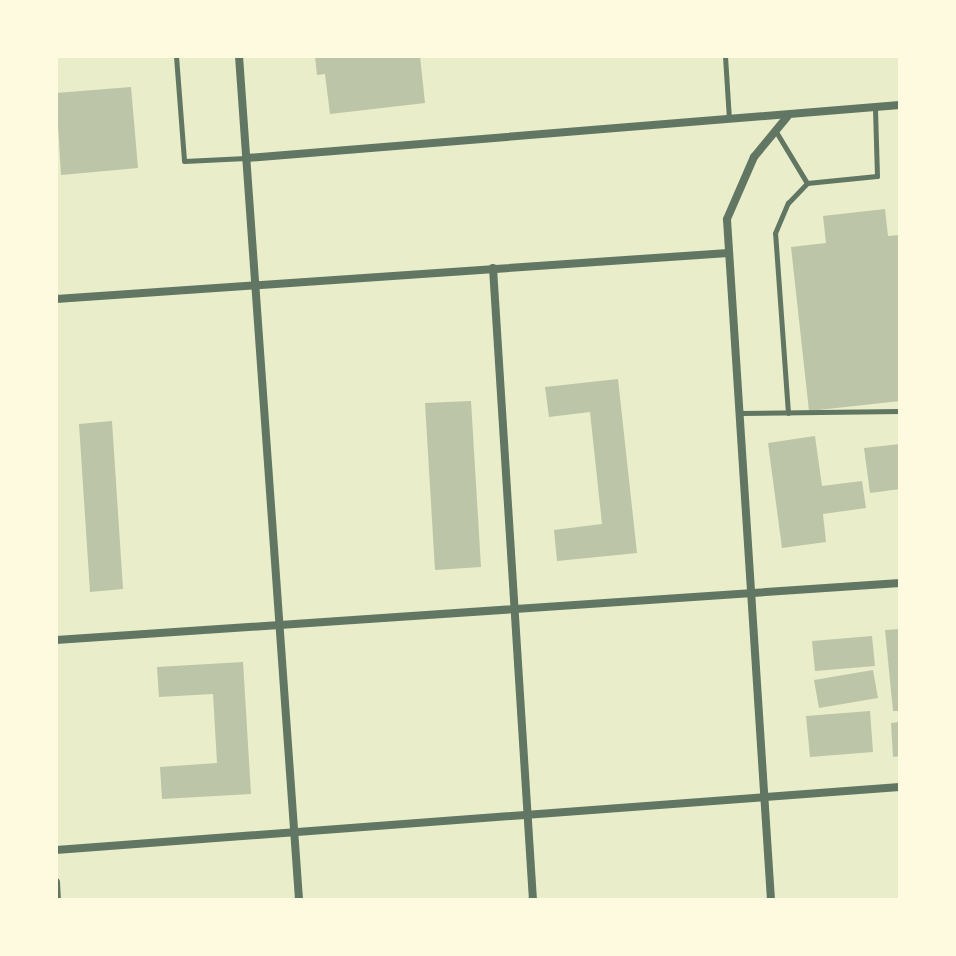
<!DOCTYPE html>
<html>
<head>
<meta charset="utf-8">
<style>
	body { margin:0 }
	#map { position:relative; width:956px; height:956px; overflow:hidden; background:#e9edc9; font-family:"Noto Sans",sans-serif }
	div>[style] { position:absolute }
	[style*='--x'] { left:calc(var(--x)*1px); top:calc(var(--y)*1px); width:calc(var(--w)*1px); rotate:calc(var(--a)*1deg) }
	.building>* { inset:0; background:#bcc5a7 }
	.service>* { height:5px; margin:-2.5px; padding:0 2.5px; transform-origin:2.5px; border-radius:2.5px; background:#617663 }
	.minor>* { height:8px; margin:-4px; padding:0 4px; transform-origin:4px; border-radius:4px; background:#617663 }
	span { translate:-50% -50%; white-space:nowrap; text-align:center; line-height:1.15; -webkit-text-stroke:6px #fefae0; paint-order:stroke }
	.frame { position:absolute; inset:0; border:58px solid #fefae0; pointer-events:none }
</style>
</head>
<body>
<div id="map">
	<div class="building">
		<div style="clip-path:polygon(315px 56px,420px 56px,425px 103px,330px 114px,325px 74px,317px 75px)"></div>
		<div style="clip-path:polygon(131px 87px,138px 168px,61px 175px,56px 93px)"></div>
		<div style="clip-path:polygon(885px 209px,888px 236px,900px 235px,900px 401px,809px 411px,791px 247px,826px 243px,823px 216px)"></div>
		<div style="clip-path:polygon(618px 379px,637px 553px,557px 561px,554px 530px,602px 524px,590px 412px,549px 417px,545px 387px)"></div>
		<div style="clip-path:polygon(471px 401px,481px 567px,435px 570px,425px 403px)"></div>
		<div style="clip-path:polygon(112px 421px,123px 589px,90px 592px,79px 424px)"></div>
		<div style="clip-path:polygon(815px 436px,822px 486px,862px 481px,866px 508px,823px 514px,826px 542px,782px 548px,768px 443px)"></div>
		<div style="clip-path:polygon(900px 444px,900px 489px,870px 493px,864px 448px)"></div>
		<div style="clip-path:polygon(900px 629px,900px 711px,893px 711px,885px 630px)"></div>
		<div style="clip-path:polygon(872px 636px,875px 666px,815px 671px,812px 641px)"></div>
		<div style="clip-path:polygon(243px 662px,251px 794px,162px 799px,160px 767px,217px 763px,213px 694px,159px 697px,157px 667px)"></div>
		<div style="clip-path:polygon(873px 670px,878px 698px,819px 708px,814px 680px)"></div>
		<div style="clip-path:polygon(870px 711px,873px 752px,810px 757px,806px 716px)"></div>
		<div style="clip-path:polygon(900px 722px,900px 756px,893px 757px,891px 723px)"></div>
	</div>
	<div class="service">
		<div style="--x:176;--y:56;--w:105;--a:85.6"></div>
		<div style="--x:184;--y:161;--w:62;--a:-2.8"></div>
		<div style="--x:725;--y:56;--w:63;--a:86.4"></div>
		<div style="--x:775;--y:130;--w:62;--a:58.9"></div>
		<div style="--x:740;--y:413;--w:160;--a:-0.7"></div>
		<div style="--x:788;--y:413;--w:180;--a:-94.1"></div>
		<div style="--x:775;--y:233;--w:33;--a:-67"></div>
		<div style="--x:788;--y:203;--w:28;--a:-46"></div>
		<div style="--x:807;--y:183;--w:70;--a:-5.7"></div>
		<div style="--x:877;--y:176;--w:68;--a:-91.7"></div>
	</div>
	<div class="minor">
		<div style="--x:239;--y:56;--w:846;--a:85.93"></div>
		<div style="--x:247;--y:158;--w:655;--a:-4.64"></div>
		<div style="--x:493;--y:268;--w:633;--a:86.38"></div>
		<div style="--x:56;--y:299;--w:674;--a:-3.92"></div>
		<div style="--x:56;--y:640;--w:846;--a:-3.86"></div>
		<div style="--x:56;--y:850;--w:846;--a:-4.27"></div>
		<div style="--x:56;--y:882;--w:18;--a:87"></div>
		<div style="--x:771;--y:900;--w:682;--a:-93.7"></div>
		<div style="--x:727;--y:219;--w:68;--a:-66.5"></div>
		<div style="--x:754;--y:157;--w:52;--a:-50.5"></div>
	</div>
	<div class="frame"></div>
</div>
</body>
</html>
